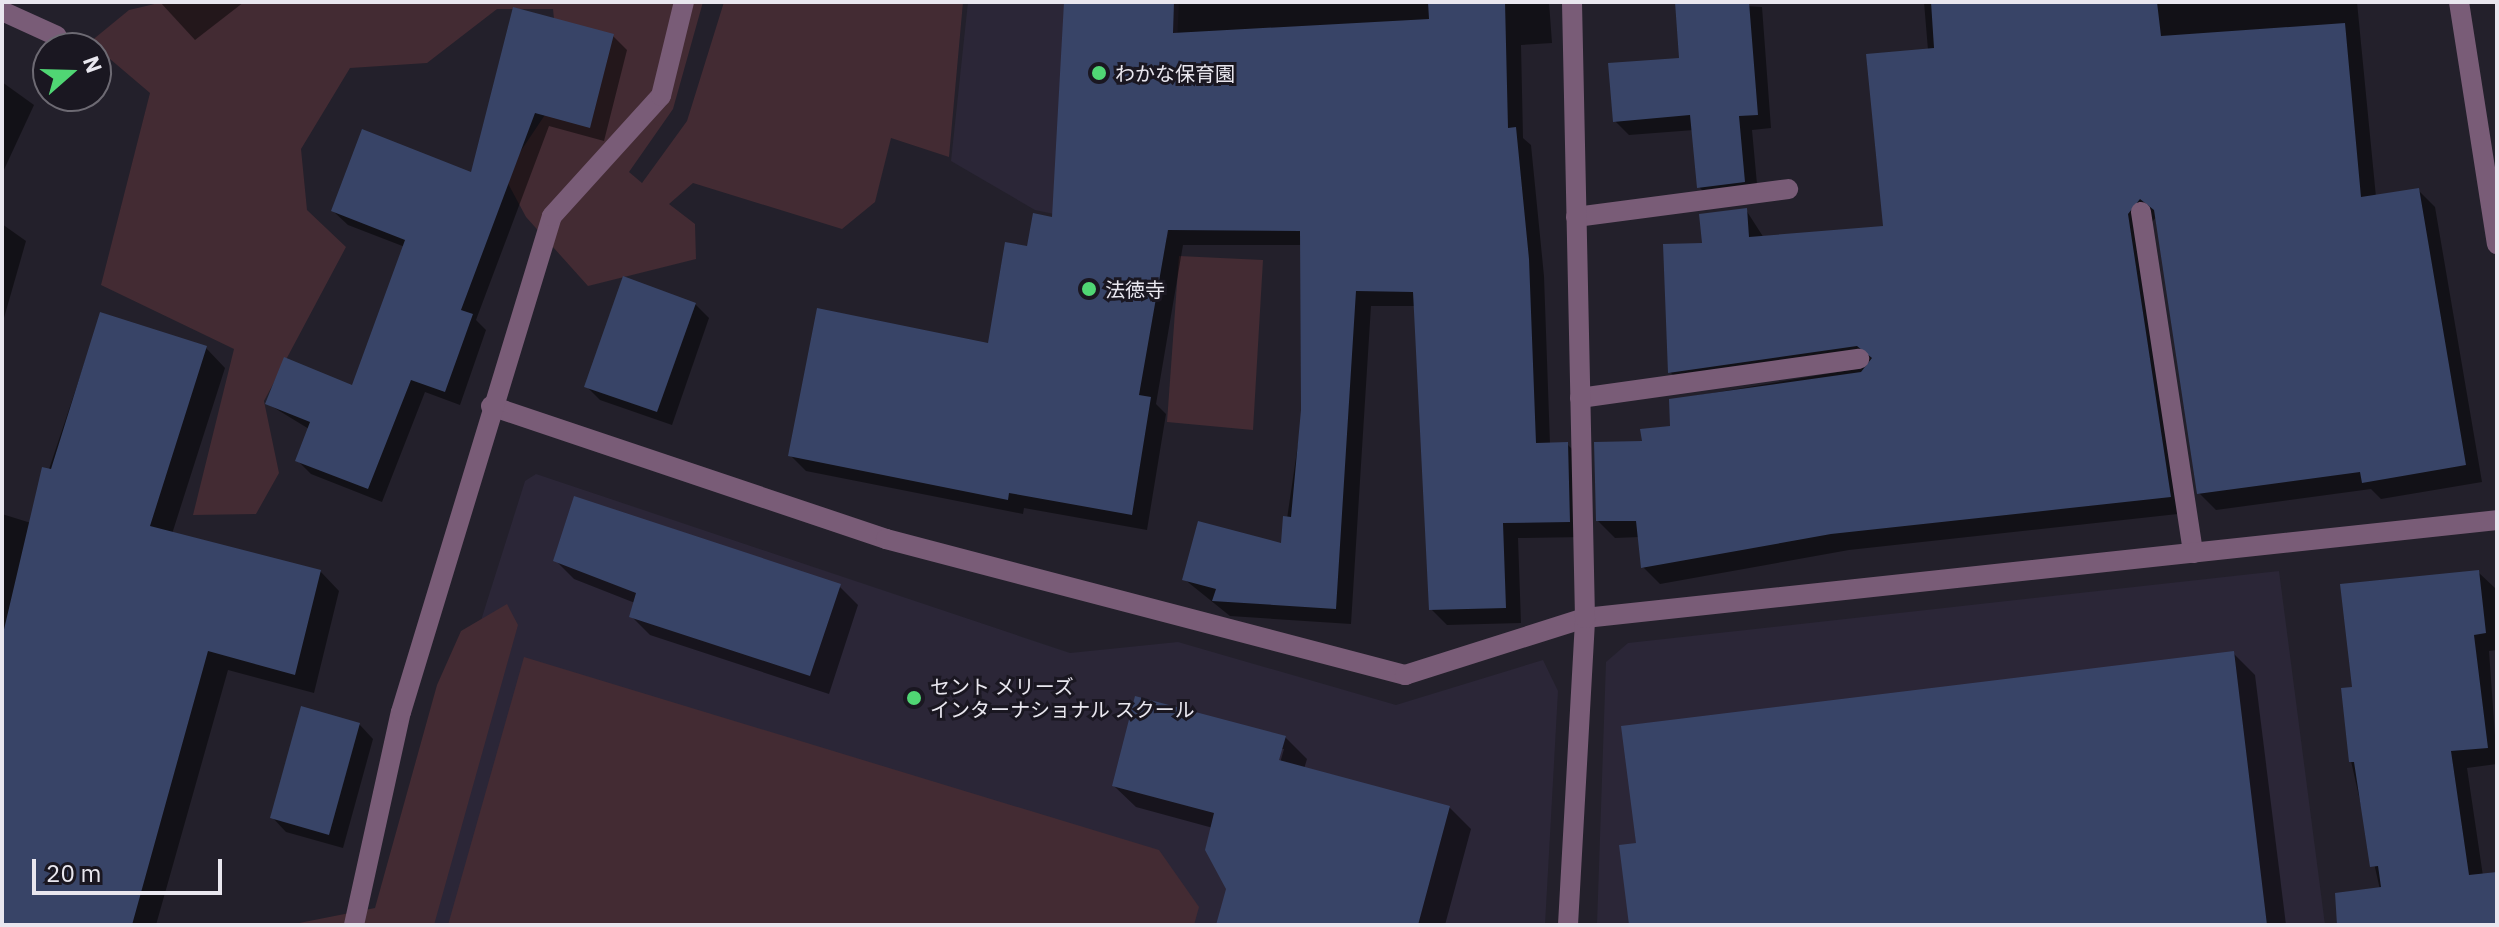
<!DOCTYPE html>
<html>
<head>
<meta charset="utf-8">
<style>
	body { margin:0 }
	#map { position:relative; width:2499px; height:927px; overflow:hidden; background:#23202b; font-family:"IBM Plex Sans","Noto Sans JP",sans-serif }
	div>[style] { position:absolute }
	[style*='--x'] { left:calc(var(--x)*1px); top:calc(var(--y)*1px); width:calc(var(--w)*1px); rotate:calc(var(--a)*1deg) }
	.built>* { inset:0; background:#2b2637 }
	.green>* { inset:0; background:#432b33 }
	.shadow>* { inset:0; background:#0007 }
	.building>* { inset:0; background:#384467 }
	.service>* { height:20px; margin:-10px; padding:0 10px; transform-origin:10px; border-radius:10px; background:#795c77 }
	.minor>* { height:20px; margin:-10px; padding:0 10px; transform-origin:10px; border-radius:10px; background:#795c77 }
	.dots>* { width:22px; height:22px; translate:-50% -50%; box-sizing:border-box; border:4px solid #1a1721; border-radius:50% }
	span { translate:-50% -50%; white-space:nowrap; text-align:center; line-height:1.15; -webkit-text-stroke:6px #1a1721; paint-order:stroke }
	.poi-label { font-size:20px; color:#e9e7ef }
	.left { translate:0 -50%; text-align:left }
	.frame { position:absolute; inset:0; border:4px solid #e9e7ef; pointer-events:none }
	.north { position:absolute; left:32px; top:32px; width:80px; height:80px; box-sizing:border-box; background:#1a1721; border:2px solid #6d6a73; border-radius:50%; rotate:70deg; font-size:22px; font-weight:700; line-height:32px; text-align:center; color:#e9e7ef }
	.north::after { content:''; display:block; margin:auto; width:28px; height:36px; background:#50d674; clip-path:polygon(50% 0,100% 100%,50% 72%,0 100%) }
	.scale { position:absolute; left:32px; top:859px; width:190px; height:36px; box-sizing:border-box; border:4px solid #e9e7ef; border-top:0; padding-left:10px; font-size:24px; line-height:28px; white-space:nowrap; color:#e9e7ef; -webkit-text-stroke:6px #1a1721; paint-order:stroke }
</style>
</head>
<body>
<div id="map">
	<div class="built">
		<div style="clip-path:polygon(968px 2px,1179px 2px,1168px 238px,1035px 210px,951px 161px)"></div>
		<div style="clip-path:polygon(536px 474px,1070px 653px,1178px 642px,1396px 705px,1543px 660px,1558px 691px,1545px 925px,397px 925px,407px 855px,525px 481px)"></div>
		<div style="clip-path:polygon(2279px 571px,2325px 925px,1597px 925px,1606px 662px,1628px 643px)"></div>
	</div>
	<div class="green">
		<div style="clip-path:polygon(163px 2px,703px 2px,673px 109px,629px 172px,642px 183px,687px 121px,724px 2px,963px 2px,949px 157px,891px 138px,875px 202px,842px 229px,693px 183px,669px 204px,695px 224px,696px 259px,588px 286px,526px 217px,504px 176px,561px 91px,553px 9px,497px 9px,427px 63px,350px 68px,301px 149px,307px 210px,346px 247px,264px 401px,279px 473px,256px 514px,193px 515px,234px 349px,101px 285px,150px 93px,90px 42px,129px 10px)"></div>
		<div style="clip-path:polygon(1179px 256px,1263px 260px,1253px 430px,1167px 422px)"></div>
		<div style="clip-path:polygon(507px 604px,518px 625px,434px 925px,289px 925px,375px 908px,437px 685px,461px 631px)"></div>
		<div style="clip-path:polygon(524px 657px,1159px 850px,1199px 907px,1194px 925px,448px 925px)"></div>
	</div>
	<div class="shadow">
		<div style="clip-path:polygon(160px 2px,244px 2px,195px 40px)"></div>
		<div style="clip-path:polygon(1066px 2px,1549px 2px,1552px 43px,1521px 45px,1523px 138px,1531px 145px,1544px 276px,1550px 444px,1567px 444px,1583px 460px,1585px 537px,1518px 538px,1521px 623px,1447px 625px,1431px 609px,1416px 306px,1371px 306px,1351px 624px,1230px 616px,1184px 579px,1283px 546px,1303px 410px,1302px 245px,1183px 245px,1156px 404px,1166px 414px,1147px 530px,1024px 508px,1023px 514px,806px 471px,790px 455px,990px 345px,1028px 248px,1054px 219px)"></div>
		<div style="clip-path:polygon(1677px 2px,1762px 7px,1771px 128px,1752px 130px,1758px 195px,1713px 201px,1699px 187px,1694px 130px,1629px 135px,1615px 121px,1682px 60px)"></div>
		<div style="clip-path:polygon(1924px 2px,2357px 2px,2376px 197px,2418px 190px,2435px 207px,2482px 482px,2381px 499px,2371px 489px,2216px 510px,2199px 493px,2157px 216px,2144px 232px,2187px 513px,1849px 550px,1660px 584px,1643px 567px,1640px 537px,1615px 538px,1598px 521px,1644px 443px,1672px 427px,1671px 400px,1868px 367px,1687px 389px,1670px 372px,1704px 245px,1746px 210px,1764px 238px,1885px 228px,1928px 50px)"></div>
		<div style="clip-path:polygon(613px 36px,627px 50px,604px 141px,549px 126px,476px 320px,486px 330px,460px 405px,425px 392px,382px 502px,311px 474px,297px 460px,309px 429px,268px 404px,354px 387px,405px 247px,348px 225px,333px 211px,473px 174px)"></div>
		<div style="clip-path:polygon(2px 82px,34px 105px,2px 174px)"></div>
		<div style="clip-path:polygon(2px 224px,26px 241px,2px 325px)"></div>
		<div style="clip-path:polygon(695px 304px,709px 318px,672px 425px,600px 400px,586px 386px)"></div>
		<div style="clip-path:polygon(101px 314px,206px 348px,225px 368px,172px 534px,320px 571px,339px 591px,314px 693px,228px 670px,156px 925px,2px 925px,2px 514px,31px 523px)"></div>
		<div style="clip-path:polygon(555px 560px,839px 586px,858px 605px,829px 694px,650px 635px,631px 616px,635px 603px,574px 579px)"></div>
		<div style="clip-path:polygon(2478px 572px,2495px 588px,2497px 606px,2497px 650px,2489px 651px,2497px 764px,2467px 768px,2483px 876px,2497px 874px,2497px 925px,2388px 925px,2351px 761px,2354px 688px)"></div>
		<div style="clip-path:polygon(2234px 654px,2255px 675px,2286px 925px,1631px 925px,1638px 844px)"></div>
		<div style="clip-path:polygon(359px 724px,373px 739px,343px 848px,286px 832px,272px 817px)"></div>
		<div style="clip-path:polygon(evenodd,1285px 737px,1307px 759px,1304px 769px,1449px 807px,1471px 829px,1445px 925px,1218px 925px,1228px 889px,1213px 828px,1136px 807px,1114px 786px,1285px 737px,1280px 749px,1284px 749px,1278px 770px,1275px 769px,1280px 749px)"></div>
	</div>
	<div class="building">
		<div style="clip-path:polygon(1064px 2px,1174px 2px,1173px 33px,1429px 19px,1428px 2px,1505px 2px,1508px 128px,1516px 127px,1529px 259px,1536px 443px,1568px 442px,1570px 522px,1503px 523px,1506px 608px,1429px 610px,1413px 292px,1356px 291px,1336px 609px,1212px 601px,1216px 589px,1182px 580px,1198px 521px,1281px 543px,1283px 516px,1291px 517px,1301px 410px,1300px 231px,1168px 230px,1139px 395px,1151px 397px,1132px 515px,1009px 493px,1008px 500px,788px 456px,817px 308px,988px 343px,1005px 242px,1027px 246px,1033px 213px,1052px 217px)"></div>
		<div style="clip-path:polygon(1675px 2px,1749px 2px,1758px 115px,1739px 116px,1745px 182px,1697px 188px,1690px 115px,1613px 122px,1608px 63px,1679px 58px)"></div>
		<div style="clip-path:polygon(1931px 2px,2157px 2px,2161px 36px,2345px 23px,2361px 197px,2419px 188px,2466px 465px,2362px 483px,2360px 472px,2197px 494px,2154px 210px,2140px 199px,2128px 214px,2171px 497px,1831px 534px,1641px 568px,1636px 521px,1596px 521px,1594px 442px,1642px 441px,1640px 429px,1670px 426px,1669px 399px,1861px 372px,1872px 358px,1857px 346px,1668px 373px,1663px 244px,1702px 243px,1699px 214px,1747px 208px,1749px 237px,1883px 226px,1866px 54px,1934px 48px)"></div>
		<div style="clip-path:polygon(513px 7px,614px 34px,590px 128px,535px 113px,461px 310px,473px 314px,445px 392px,411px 380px,368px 489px,295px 461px,310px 422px,265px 404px,284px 357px,352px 385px,405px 240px,331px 211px,362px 129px,471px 172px)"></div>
		<div style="clip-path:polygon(623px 276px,696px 303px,657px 412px,584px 387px)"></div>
		<div style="clip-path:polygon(100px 312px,207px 346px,150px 526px,321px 570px,295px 675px,208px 651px,132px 925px,2px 925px,2px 638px,42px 467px,51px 469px)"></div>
		<div style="clip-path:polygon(574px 496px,841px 584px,810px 676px,629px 617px,636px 593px,553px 561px)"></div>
		<div style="clip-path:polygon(2479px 570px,2486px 633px,2474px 635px,2488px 748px,2451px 751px,2469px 875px,2497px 872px,2497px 925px,2337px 925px,2335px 893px,2381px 887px,2378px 866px,2370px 867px,2354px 762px,2349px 762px,2341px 688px,2352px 687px,2340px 584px)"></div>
		<div style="clip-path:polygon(2234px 651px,2267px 925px,1629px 925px,1619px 845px,1636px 843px,1621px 726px)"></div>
		<div style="clip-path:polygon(1135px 696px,1286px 736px,1279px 760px,1450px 806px,1418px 925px,1216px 925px,1226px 889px,1205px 850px,1214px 813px,1112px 786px)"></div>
		<div style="clip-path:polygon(301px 706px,360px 723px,329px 835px,270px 818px)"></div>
	</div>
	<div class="service">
		<div style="--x:2;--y:11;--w:60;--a:24.4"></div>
		<div style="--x:2141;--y:212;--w:345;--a:81.3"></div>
		<div style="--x:1576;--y:217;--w:214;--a:-7.5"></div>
		<div style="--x:1580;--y:398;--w:282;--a:-8"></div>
	</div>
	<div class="minor">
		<div style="--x:2459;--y:2;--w:245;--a:81.1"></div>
		<div style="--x:491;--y:406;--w:417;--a:18.6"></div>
		<div style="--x:886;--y:539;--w:537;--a:14.68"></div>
		<div style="--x:1405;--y:675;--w:189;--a:-17.6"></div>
		<div style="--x:1585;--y:618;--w:917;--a:-6.13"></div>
		<div style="--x:354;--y:925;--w:218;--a:-77.6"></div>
		<div style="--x:401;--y:712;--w:518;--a:-73.07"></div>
		<div style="--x:552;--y:216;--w:162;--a:-47.8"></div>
		<div style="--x:661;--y:96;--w:97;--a:-76.3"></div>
		<div style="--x:1568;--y:925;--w:307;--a:-86.8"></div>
		<div style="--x:1585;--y:618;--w:616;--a:-91.21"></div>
	</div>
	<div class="dots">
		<div style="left:1099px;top:73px;background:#50d674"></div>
		<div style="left:1089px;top:289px;background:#50d674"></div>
		<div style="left:914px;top:698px;background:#50d674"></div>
	</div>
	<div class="poi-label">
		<span class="left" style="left:1115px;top:73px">わかな保育園</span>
		<span class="left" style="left:1105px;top:289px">法徳寺</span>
		<span class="left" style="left:930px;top:698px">セント メリーズ<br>インターナショナル スクール</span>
	</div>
	<div class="frame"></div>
	<div class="north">N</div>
	<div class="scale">20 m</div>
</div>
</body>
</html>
